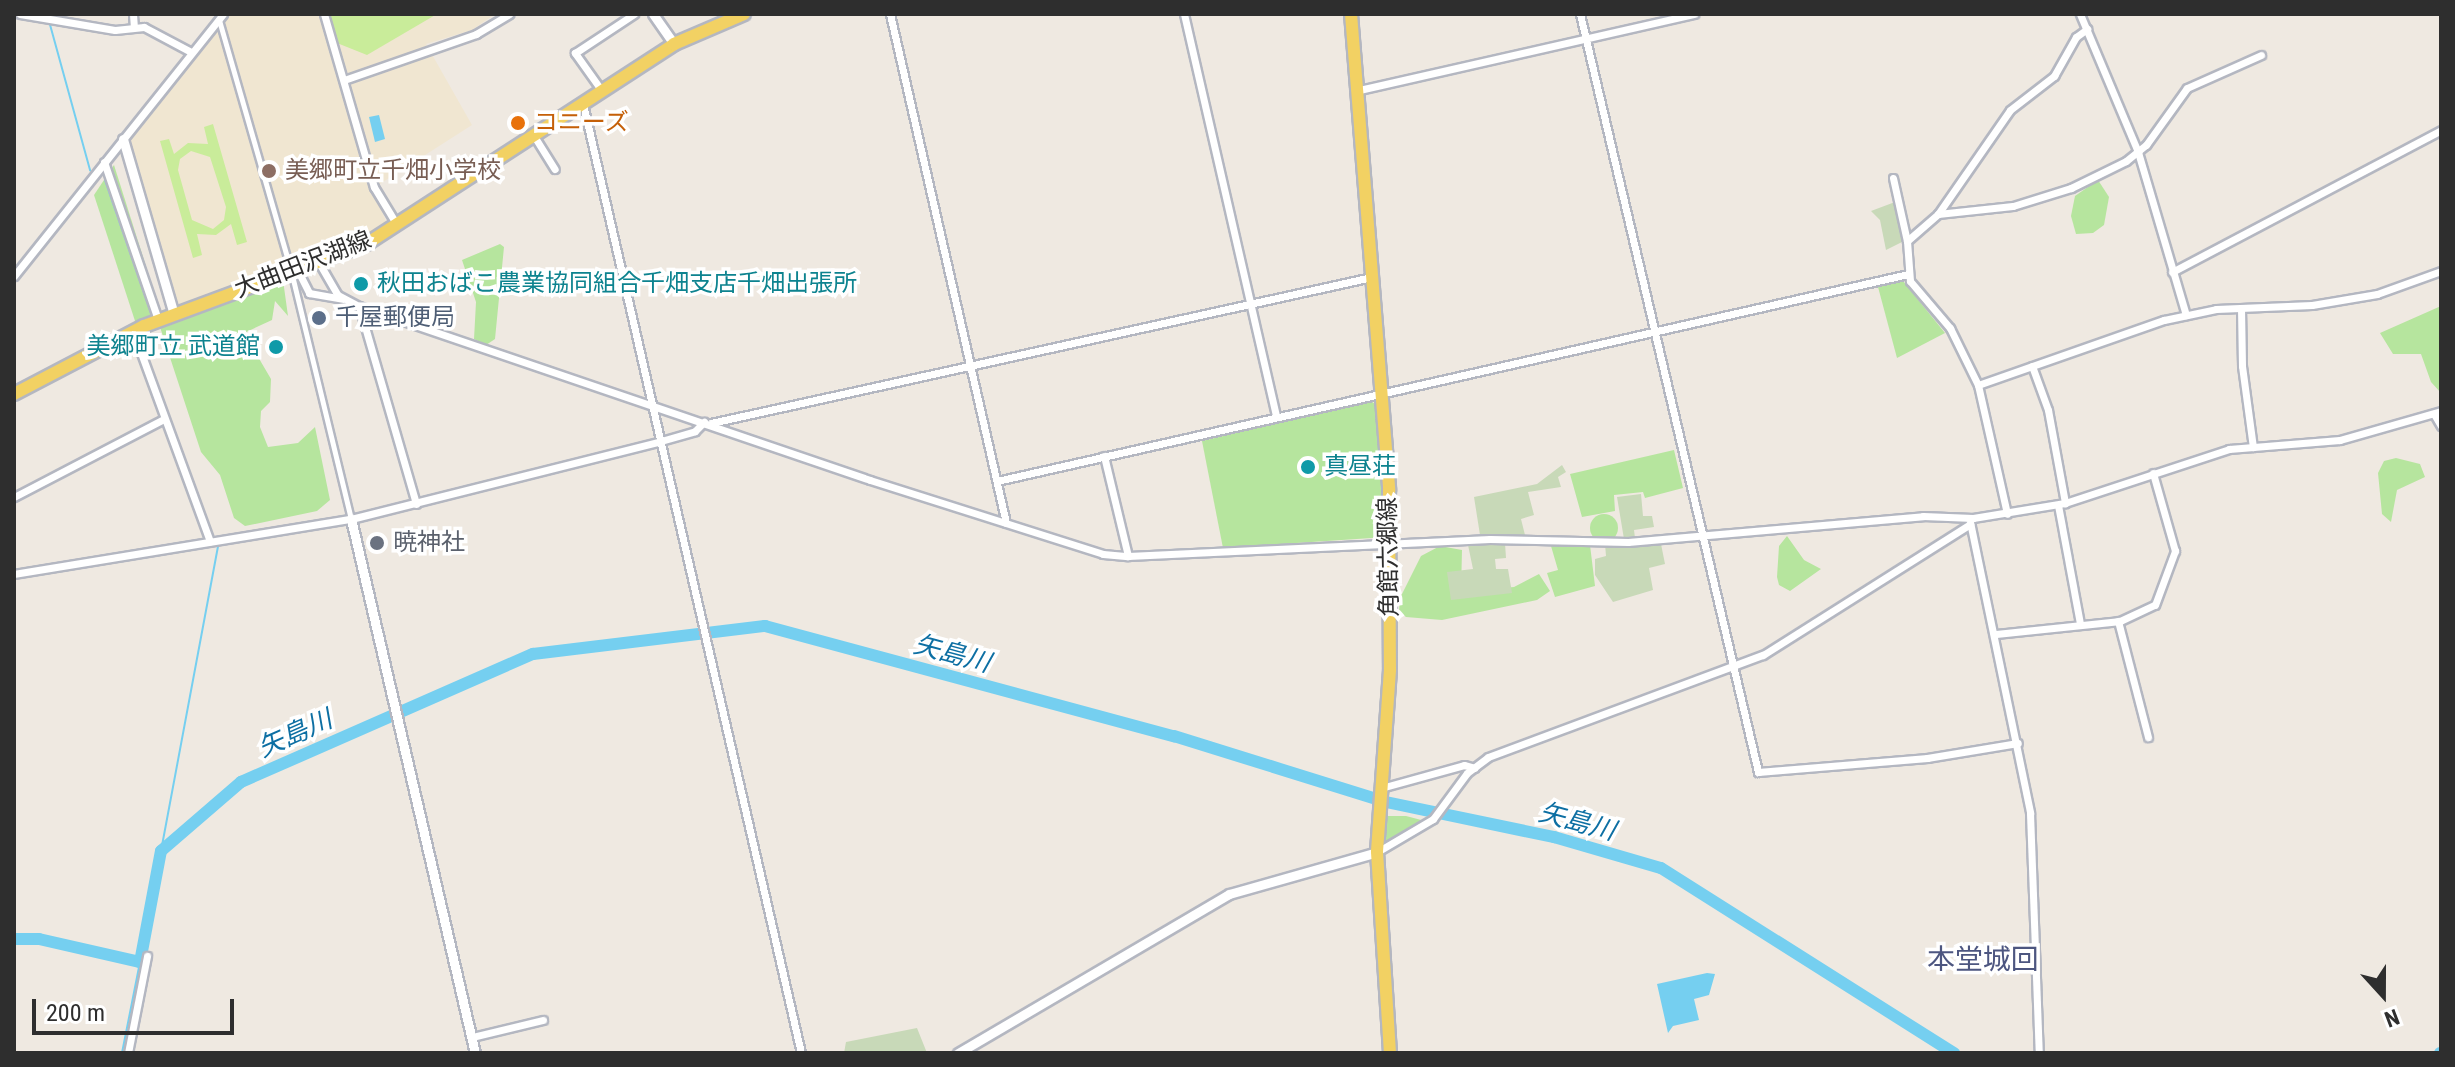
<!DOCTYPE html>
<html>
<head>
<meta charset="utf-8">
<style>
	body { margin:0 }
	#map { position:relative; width:2455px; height:1067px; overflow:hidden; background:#efe9e1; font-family:"Roboto Condensed","Noto Sans JP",sans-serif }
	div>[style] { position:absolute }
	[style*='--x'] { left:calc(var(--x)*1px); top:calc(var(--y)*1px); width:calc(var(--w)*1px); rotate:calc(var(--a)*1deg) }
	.education>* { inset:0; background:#f0e6d1 }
	.green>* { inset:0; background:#b6e59e }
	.round { border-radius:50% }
	.cemetery>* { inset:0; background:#c8d9b8 }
	.pitch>* { inset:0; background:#c9ec9a }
	.water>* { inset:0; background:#75cff0 }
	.stream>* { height:2px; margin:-1px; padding:0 1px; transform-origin:1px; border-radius:1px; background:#75cff0 }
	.river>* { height:12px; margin:-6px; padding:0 6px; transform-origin:6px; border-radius:6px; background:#75cff0 }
	.roads { filter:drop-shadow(2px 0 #b4b7c1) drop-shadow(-2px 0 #b4b7c1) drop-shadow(0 2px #b4b7c1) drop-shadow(0 -2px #b4b7c1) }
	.pedestrian>* { height:5px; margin:-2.5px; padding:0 2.5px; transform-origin:2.5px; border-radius:2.5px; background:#fff }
	.minor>* { height:7px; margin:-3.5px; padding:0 3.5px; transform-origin:3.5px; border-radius:3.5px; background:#fff }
	.tertiary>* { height:9px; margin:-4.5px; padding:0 4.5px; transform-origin:4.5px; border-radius:4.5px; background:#fff }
	.primary>* { height:12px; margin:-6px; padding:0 6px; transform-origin:6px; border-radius:6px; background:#f2d163 }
	.dots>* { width:22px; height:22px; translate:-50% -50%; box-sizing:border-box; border:4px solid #fff; border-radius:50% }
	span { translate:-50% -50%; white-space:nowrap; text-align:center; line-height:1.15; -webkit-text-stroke:7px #fff; paint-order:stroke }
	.food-label { font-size:24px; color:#c56008 }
	.left { translate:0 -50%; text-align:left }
	.education-label { font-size:24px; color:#785e54 }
	.street-label { font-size:24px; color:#2e2e2e }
	.culture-label { font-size:24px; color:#0d838f }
	.right { translate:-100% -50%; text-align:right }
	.service-label { font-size:24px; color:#4e5e75 }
	.worship-label { font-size:24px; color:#5b616d }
	.water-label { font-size:26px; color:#0d6fa3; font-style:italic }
	.quarter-label { font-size:28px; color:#4d5680 }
	.frame { position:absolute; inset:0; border:16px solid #2e2e2e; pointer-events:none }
	.north { position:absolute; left:2343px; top:955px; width:80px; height:80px; -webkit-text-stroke:6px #fff; paint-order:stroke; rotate:159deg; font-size:22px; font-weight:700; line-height:32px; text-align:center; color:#2e2e2e }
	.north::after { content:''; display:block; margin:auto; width:28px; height:36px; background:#2e2e2e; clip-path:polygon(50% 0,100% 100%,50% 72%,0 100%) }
	.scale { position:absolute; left:32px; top:999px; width:202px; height:36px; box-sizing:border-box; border:4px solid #2e2e2e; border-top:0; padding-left:10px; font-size:24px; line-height:28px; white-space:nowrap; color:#2e2e2e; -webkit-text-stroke:6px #fff; paint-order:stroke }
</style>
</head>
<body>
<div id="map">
	<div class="education">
		<div style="clip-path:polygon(230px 14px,495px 14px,472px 30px,426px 44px,472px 125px,372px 189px,386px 221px,383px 231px,176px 307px,128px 139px)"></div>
	</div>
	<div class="green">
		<div style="clip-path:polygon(114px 165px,161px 314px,136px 324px,94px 195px)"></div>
		<div style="clip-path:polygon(2098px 180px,2109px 197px,2104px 225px,2093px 233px,2076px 234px,2071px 216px,2075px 196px)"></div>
		<div style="clip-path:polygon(500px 244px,504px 247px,495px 339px,486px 345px,474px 339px,476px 302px,462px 260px)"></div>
		<div style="clip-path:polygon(283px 280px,288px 316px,275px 301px,272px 320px,244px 333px,271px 379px,270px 402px,261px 411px,260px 427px,268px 447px,298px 443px,315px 427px,330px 500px,317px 511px,245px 526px,234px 518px,220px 475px,201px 452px,159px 324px)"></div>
		<div style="clip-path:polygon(1903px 281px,1945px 333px,1897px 358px,1878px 287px)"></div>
		<div style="clip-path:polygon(2441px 306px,2441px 393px,2431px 382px,2421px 354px,2393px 354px,2380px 333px)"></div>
		<div style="clip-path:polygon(1371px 401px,1380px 408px,1387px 537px,1223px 548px,1202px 441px)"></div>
		<div style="clip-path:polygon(1674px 450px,1683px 488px,1645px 498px,1643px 492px,1614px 495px,1615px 511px,1582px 517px,1570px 474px)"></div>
		<div style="clip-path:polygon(2396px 458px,2420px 464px,2425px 477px,2397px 490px,2391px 522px,2382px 514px,2378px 473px,2384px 461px)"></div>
		<div class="round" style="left:1590px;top:514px;width:28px;height:28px"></div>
		<div style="clip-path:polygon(1787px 536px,1804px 560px,1821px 569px,1790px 591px,1779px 585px,1777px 577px,1779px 546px)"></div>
		<div style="clip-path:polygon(1590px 545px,1595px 586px,1555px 597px,1547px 573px,1558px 570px,1551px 546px)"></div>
		<div style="clip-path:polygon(1440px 546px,1462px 550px,1461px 592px,1514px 587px,1539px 574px,1550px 591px,1537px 600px,1442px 620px,1406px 617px,1399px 611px,1400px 598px,1421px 556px)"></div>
		<div style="clip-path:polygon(1386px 816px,1406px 816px,1425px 821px,1386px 843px)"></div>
	</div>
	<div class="cemetery">
		<div style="clip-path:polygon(1895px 202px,1904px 241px,1886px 250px,1880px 220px,1871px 211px)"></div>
		<div style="clip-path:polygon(1562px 465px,1566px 472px,1558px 477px,1561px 487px,1528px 492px,1534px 515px,1521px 519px,1525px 535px,1480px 535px,1474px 497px,1537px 484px)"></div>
		<div style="clip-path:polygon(1641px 494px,1643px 516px,1652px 516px,1654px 527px,1634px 530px,1635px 538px,1624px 539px,1617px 497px)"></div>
		<div style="clip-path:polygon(1505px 543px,1506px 558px,1495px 559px,1496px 569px,1508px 569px,1512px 593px,1451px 600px,1447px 572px,1473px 569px,1468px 545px)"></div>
		<div style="clip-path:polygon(1605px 544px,1661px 544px,1665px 564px,1649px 568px,1653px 590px,1613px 602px,1595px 575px,1595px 559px,1606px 556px)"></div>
		<div style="clip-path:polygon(917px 1028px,927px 1053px,844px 1053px,846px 1042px)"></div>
	</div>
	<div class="pitch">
		<div style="clip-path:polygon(329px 14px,437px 14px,367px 55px,337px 43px)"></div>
		<div style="clip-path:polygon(evenodd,213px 124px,247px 242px,237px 245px,231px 224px,216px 235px,197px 234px,202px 255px,193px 258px,160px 141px,169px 139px,174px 154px,188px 143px,208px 144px,204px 127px,213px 124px,191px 151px,210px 157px,226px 207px,224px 220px,213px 229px,192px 220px,178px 170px,180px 159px,191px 151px)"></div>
	</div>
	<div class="water">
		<div style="clip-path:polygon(379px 115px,385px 139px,375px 142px,369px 117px)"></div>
		<div style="clip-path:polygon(1707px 973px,1715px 974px,1709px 995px,1694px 999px,1699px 1020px,1673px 1026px,1668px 1033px,1657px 984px)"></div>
	</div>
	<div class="stream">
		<div style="--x:49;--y:21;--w:155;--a:74.6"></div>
		<div style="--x:105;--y:180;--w:144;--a:70.9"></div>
		<div style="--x:161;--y:851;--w:310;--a:-79.4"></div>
		<div style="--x:122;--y:1053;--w:93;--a:-78.8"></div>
	</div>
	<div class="river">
		<div style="--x:14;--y:939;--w:25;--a:0"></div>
		<div style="--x:39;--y:939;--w:104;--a:12.8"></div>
		<div style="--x:140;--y:962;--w:113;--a:-79.3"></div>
		<div style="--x:161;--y:851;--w:106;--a:-40.8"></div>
		<div style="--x:241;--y:782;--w:319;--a:-23.7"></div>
		<div style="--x:533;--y:654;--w:234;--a:-6.9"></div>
		<div style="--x:765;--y:626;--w:424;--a:15.1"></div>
		<div style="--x:1174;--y:736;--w:222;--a:17.3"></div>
		<div style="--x:1386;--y:802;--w:172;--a:11.8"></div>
		<div style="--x:1554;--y:837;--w:111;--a:16.2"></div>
		<div style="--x:1661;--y:868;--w:347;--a:32.3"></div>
		<div style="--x:2440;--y:1053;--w:1;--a:0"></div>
	</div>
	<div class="roads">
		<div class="pedestrian">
			<div style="--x:219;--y:20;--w:261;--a:74"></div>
			<div style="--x:291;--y:271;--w:255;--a:76.4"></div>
		</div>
		<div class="minor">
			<div style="--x:20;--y:14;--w:96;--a:9.6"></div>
			<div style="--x:115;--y:30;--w:29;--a:-6"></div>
			<div style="--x:144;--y:27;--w:53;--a:28"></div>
			<div style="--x:133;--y:14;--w:13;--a:86"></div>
			<div style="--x:324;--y:14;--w:180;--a:73.9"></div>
			<div style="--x:374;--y:187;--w:44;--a:58.8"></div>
			<div style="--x:890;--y:14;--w:522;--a:77.16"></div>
			<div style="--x:1184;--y:14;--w:413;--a:77.1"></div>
			<div style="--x:1580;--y:14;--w:779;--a:76.78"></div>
			<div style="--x:1758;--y:772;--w:170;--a:-4.7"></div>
			<div style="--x:1927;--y:758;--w:92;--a:-9.4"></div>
			<div style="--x:2080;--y:14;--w:150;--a:67.2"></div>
			<div style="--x:2138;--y:152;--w:170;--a:73.6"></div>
			<div style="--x:344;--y:80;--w:140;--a:-19.2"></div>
			<div style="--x:476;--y:34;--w:39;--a:-31"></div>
			<div style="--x:602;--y:91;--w:47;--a:-125.4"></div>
			<div style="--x:575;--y:53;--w:71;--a:-33.5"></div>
			<div style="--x:1355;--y:91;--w:348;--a:-12.8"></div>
			<div style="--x:583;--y:104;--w:974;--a:77.06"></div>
			<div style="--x:534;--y:136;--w:39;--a:58"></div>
			<div style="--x:104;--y:162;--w:167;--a:71.1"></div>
			<div style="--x:1893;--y:178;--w:65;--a:77.5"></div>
			<div style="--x:1907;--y:241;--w:40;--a:85.7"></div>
			<div style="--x:1910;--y:281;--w:62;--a:49.6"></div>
			<div style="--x:1950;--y:328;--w:64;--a:63.8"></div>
			<div style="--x:1978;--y:385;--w:132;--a:77.3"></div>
			<div style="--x:1938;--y:214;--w:126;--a:-55.3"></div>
			<div style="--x:2010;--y:110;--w:56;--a:-37.7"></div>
			<div style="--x:2054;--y:76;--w:45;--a:-60.6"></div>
			<div style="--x:2076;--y:37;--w:14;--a:-36"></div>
			<div style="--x:1907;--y:241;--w:41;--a:-41.1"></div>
			<div style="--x:1938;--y:214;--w:75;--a:-6.1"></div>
			<div style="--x:2013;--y:206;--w:61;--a:-17.2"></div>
			<div style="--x:2071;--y:188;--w:61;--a:-26.1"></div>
			<div style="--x:2126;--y:161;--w:26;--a:-39"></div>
			<div style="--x:2146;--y:145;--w:70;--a:-54.3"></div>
			<div style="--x:2187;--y:88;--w:81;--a:-24"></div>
			<div style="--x:318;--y:261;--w:39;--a:60"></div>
			<div style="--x:338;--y:295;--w:24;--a:28"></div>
			<div style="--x:359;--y:306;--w:540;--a:18.8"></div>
			<div style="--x:870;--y:480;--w:244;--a:17.6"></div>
			<div style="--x:1103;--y:554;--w:25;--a:5"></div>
			<div style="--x:1128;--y:556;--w:362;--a:-2.7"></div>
			<div style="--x:1490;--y:539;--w:138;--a:1.2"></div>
			<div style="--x:1628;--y:542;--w:296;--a:-5"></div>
			<div style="--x:1923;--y:516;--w:50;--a:2.3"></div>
			<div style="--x:1973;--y:518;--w:93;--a:-9.3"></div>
			<div style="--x:2065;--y:503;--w:173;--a:-18.2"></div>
			<div style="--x:2229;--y:449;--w:111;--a:-4.6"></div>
			<div style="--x:2340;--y:440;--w:105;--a:-16"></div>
			<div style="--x:297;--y:269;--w:27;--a:63"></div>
			<div style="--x:309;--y:293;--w:34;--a:10"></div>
			<div style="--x:2172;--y:272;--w:304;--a:-27.8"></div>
			<div style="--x:14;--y:276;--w:335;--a:-51.4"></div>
			<div style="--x:359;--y:306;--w:206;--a:73.9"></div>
			<div style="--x:2241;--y:308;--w:58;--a:89"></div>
			<div style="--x:2242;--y:366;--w:82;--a:82.3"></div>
			<div style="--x:133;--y:331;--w:224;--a:69.9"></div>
			<div style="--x:2032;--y:366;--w:47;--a:70"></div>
			<div style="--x:2048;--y:410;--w:95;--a:79.6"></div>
			<div style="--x:1978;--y:385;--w:197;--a:-19.3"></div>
			<div style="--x:2164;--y:320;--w:53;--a:-11.9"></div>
			<div style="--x:2216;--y:309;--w:96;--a:-2.4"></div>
			<div style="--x:2312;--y:305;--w:66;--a:-9.6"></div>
			<div style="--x:2377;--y:294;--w:68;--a:-19.8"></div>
			<div style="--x:2434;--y:414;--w:14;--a:60"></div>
			<div style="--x:711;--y:423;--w:677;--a:-12.46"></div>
			<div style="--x:1104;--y:456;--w:103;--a:76.5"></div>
			<div style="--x:997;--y:481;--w:934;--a:-12.8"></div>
			<div style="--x:14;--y:497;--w:167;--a:-27.5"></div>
			<div style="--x:2058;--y:505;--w:121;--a:79.5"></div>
			<div style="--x:1970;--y:522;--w:297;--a:78.3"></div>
			<div style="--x:2030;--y:813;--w:240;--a:87.9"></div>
			<div style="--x:14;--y:574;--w:341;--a:-9.3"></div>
			<div style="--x:351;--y:519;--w:320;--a:-14.1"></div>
			<div style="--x:661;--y:441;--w:35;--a:-16"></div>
			<div style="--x:695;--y:431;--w:13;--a:-45"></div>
			<div style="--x:2118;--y:621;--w:120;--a:75.5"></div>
			<div style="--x:1996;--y:634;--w:125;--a:-6"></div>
			<div style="--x:2120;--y:621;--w:38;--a:-25"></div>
			<div style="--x:2155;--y:605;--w:58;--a:-69.7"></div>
			<div style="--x:2175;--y:551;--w:81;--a:-105.8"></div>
			<div style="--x:1381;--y:788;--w:86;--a:-15.5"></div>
			<div style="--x:1464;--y:765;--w:11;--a:15"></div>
			<div style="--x:1377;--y:852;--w:65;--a:-30.5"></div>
			<div style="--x:1433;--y:819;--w:57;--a:-53.5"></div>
			<div style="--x:1467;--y:773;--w:26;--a:-37"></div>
			<div style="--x:1488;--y:757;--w:293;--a:-20.4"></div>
			<div style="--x:1763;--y:655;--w:245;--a:-32.3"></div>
			<div style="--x:472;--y:1037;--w:73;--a:-13.5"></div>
			<div style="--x:128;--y:1053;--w:99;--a:-78.9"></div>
		</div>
		<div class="tertiary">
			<div style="--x:653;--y:14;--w:37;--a:55"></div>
			<div style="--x:123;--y:139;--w:183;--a:73.8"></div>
			<div style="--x:351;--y:519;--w:548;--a:76.93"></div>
			<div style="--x:958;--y:1053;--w:314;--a:-30.4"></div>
			<div style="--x:1229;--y:894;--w:154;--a:-15.8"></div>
		</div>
		<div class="primary">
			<div style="--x:1351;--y:14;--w:478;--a:85.4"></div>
			<div style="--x:1389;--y:490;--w:180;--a:89.7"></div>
			<div style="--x:1390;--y:670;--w:182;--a:94.1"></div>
			<div style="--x:1377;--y:852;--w:201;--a:86.3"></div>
			<div style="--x:14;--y:394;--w:147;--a:-27.6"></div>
			<div style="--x:144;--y:326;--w:239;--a:-20.3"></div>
			<div style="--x:368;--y:243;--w:365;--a:-33"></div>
			<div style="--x:674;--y:44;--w:76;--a:-23.2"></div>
		</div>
	</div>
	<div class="dots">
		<div style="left:518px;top:123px;background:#e8710a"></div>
		<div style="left:269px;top:171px;background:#8d6e63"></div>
		<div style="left:361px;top:284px;background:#0f9aa8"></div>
		<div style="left:319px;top:318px;background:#5c6f8a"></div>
		<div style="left:276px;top:347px;background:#0f9aa8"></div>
		<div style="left:1308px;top:467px;background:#0f9aa8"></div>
		<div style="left:377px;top:543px;background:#6b7280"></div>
	</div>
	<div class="food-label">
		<span class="left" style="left:534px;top:123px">コニーズ</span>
	</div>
	<div class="education-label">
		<span class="left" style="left:285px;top:171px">美郷町立千畑小学校</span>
	</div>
	<div class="street-label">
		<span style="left:303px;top:265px;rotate:-21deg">大曲田沢湖線</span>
		<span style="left:1389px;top:557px;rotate:-91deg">角館六郷線</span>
	</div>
	<div class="culture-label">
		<span class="left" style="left:377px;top:284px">秋田おばこ農業協同組合千畑支店千畑出張所</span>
		<span class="right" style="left:260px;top:347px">美郷町立 武道館</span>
		<span class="left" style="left:1324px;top:467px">真昼荘</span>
	</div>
	<div class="service-label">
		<span class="left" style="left:335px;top:318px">千屋郵便局</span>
	</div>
	<div class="worship-label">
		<span class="left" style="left:393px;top:543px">暁神社</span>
	</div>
	<div class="water-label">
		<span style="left:952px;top:654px;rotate:15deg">矢島川</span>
		<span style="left:295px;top:734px;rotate:-24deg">矢島川</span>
		<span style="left:1577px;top:822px;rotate:15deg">矢島川</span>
	</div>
	<div class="quarter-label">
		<span style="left:1983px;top:960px">本堂城回</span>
	</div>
	<div class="frame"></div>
	<div class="north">N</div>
	<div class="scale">200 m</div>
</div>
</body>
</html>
